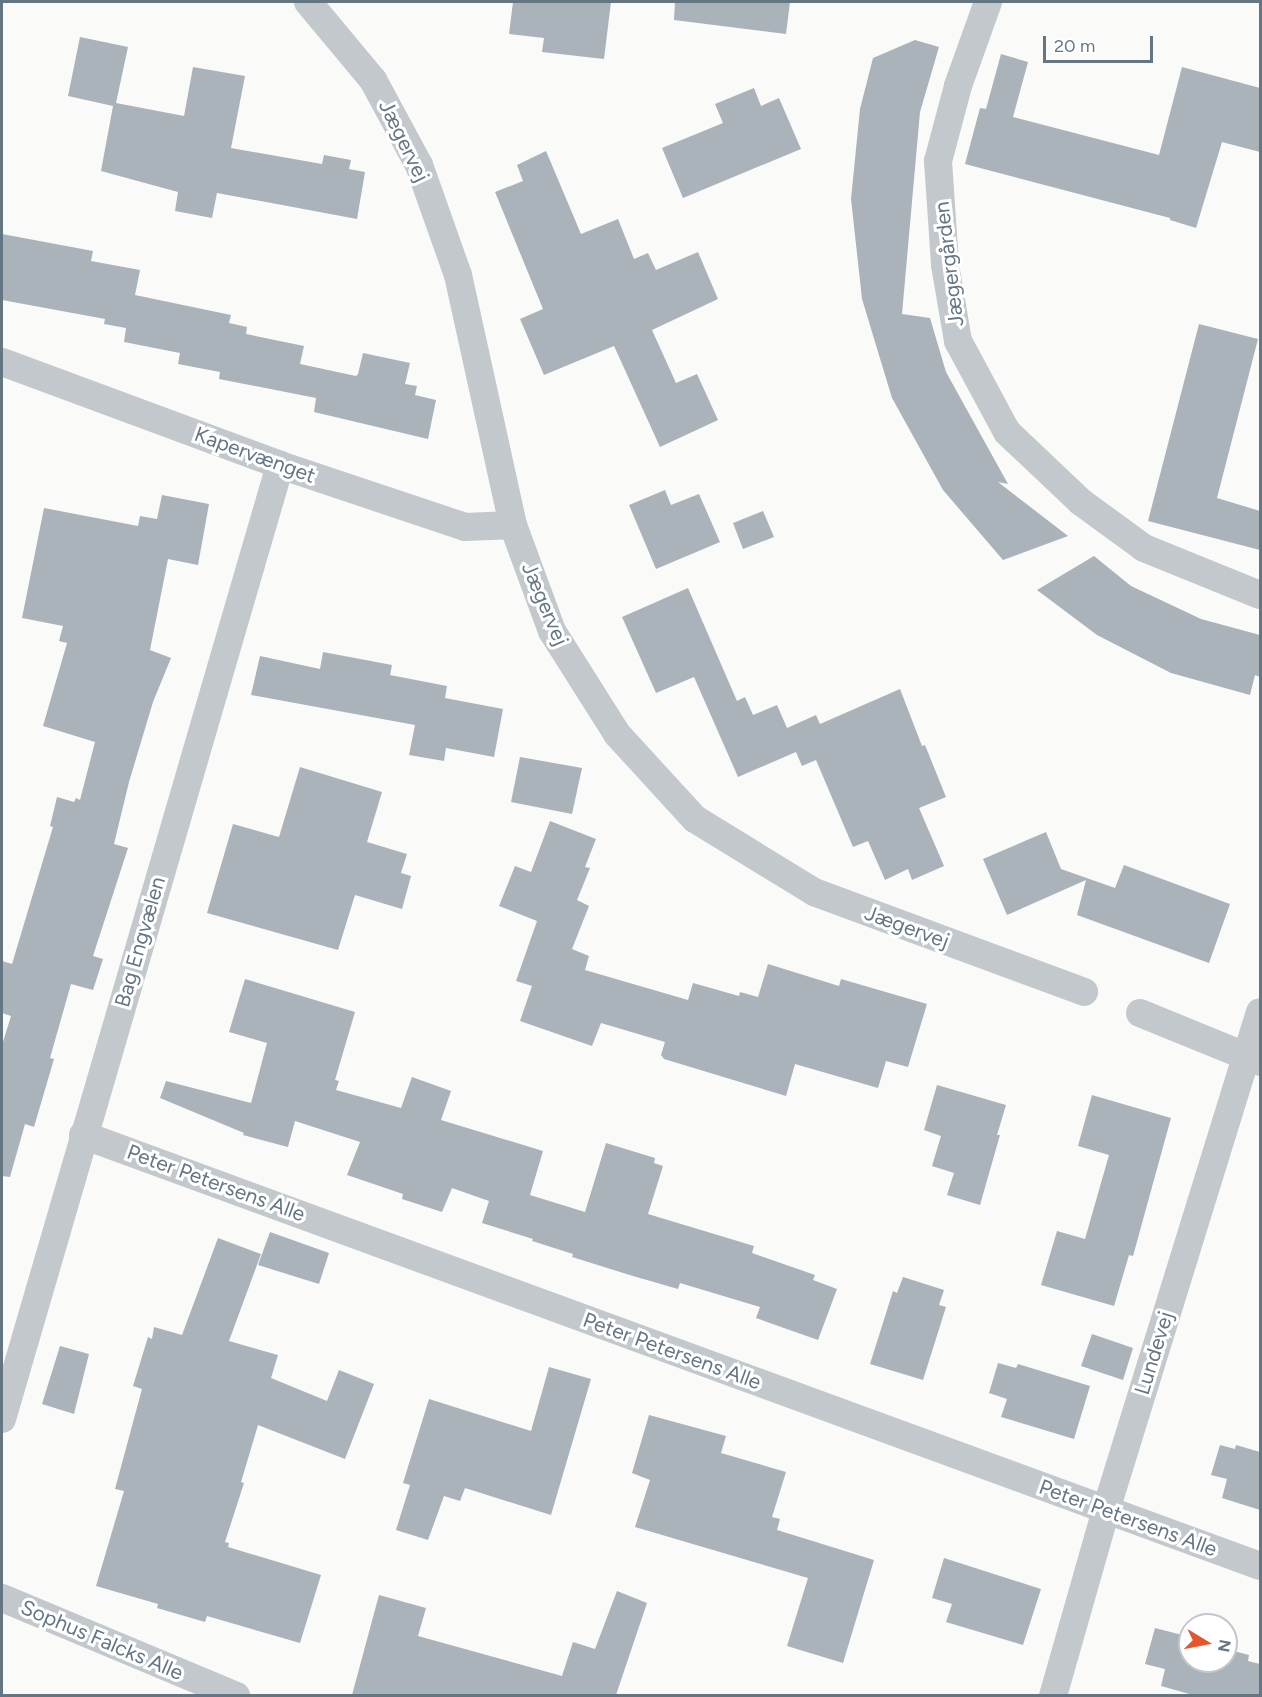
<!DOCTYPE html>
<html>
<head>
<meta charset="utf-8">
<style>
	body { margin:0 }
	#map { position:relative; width:1262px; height:1697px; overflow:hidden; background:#fafaf8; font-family:Figtree,sans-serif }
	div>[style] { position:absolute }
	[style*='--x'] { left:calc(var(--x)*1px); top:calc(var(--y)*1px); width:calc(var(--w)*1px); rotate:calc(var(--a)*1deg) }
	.building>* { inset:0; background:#aab3b9 }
	.street>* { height:28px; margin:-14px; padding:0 14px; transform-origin:14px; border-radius:14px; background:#c3c8cc }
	span { translate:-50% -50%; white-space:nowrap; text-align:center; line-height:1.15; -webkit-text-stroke:6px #fff; paint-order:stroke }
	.street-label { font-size:21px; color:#657683 }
	.frame { position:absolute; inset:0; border:3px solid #657683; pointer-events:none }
	.north { position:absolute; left:1178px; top:1613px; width:60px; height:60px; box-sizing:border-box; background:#fff; border:2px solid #c1c8cd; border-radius:50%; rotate:100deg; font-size:16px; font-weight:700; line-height:24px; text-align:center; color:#657683 }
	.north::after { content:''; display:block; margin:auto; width:21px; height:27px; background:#e4572e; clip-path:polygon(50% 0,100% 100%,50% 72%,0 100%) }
	.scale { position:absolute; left:1043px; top:36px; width:110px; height:27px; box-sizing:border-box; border:3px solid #657683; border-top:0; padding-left:8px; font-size:18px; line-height:21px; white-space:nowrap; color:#657683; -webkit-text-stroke:4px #fff; paint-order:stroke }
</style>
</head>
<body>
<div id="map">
	<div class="building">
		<div style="clip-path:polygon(513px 2px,611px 2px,604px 59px,542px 52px,544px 38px,509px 34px)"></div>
		<div style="clip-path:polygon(675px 2px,790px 2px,786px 34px,674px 20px)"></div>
		<div style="clip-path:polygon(80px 37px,128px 47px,116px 103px,184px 116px,193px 67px,245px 76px,231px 148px,322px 164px,324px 155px,351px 160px,349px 169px,365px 172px,357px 219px,217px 193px,212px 218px,175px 211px,178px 192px,101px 171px,113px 106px,68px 96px)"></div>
		<div style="clip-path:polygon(915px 40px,939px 47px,920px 112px,902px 314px,930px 318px,946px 372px,1008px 484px,998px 482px,1068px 536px,1003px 560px,943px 490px,892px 398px,862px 299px,851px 199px,860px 109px,873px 58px)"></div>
		<div style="clip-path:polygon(1001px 54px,1028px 62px,1013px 117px,1159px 155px,1182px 67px,1260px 88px,1260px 152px,1222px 142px,1196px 228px,1170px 220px,1170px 218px,965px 164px,980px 108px,986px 109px)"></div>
		<div style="clip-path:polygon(754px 88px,761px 106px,779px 98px,801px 149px,683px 198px,662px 148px,723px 123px,715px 104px)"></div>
		<div style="clip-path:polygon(546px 151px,581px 234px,618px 219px,634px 259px,648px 253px,656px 270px,698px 252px,718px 299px,652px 330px,676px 383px,697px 374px,718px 420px,660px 447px,614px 346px,544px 375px,520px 319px,543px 309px,495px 192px,523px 181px,517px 165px)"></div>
		<div style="clip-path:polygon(2px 234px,93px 251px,91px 261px,140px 270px,135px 295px,231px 315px,229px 323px,247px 327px,246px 334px,304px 346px,300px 364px,356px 376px,358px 374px,363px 353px,410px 363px,405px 384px,417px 386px,415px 395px,436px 400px,428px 439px,314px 412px,316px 398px,219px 379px,220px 372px,178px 364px,180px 353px,124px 342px,126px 328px,104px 324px,105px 319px,2px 300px)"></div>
		<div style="clip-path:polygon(1199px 324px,1258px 339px,1217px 498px,1260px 511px,1260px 550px,1148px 521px)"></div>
		<div style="clip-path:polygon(665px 490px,671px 505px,699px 494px,720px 542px,656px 569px,629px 505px)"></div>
		<div style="clip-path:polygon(162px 495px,209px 504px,198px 565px,168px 559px,150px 650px,171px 658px,153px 702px,129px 782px,114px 844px,128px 848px,93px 956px,103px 959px,93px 990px,71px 984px,50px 1058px,54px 1059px,34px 1127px,25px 1124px,10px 1177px,2px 1176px,2px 1045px,11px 1016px,2px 1013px,2px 961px,12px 964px,53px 827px,50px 826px,57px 797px,74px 802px,76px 798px,80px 800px,95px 742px,43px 726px,67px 643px,59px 641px,63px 626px,22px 618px,44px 508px,138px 526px,140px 516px,157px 519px)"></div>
		<div style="clip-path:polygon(763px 511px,774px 537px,743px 549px,733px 523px)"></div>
		<div style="clip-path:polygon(1094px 556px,1131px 586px,1201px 619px,1260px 635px,1260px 677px,1255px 675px,1250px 695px,1171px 673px,1097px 635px,1037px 590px)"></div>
		<div style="clip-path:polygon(688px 588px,737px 701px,745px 697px,753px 715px,777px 705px,787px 728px,816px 715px,820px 724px,900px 689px,922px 746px,925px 745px,946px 797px,919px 808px,944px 866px,912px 880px,908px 869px,885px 880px,868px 841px,853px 847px,816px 760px,802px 766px,796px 752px,738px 777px,694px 677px,656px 693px,622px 617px)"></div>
		<div style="clip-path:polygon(323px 652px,392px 665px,390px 675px,447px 686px,445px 698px,503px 709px,494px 757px,446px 748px,444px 761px,409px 755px,415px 725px,251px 695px,260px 656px,320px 669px)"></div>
		<div style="clip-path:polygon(520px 757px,582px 768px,572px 814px,511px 802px)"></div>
		<div style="clip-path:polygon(300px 767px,382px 792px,367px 842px,407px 854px,401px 873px,411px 876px,402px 909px,355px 895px,338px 950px,207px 913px,233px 824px,279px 837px)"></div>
		<div style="clip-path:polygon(550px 821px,596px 839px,585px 867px,590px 868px,577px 900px,589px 906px,572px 949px,589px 956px,585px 970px,688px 1000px,693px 983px,739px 996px,740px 992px,758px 997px,768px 964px,839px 986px,841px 979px,927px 1004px,908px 1067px,886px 1061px,878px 1088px,795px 1064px,786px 1096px,664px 1059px,661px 1055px,665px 1042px,601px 1023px,592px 1046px,520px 1021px,532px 986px,516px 981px,537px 921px,499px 906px,515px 866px,531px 872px)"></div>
		<div style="clip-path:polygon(1046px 832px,1061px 869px,1115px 888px,1124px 865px,1230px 904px,1209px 963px,1077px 915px,1086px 880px,1007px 915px,983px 859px)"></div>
		<div style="clip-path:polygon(245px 979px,355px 1012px,335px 1080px,339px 1081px,336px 1090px,401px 1108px,412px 1077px,451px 1091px,441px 1120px,543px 1151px,530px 1195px,585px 1212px,606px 1143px,655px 1158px,654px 1163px,663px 1166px,648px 1214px,754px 1246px,752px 1253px,815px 1275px,813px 1280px,837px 1289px,818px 1340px,756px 1318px,760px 1307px,680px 1283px,678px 1289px,633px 1276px,572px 1257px,573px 1254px,532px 1241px,533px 1239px,482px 1223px,489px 1201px,452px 1188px,442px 1212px,402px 1199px,403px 1194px,347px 1175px,360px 1142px,295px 1121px,288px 1147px,243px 1135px,244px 1133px,160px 1098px,166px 1081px,251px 1103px,267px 1043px,229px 1032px)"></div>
		<div style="clip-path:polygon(937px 1085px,1006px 1105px,997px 1135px,1000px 1135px,980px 1205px,947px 1195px,954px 1173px,932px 1166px,941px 1136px,924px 1130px)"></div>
		<div style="clip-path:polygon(1092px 1095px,1171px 1118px,1133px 1256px,1129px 1255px,1114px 1306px,1041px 1285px,1057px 1231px,1085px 1239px,1109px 1155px,1078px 1146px)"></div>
		<div style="clip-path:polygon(270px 1232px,329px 1253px,319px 1284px,258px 1265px)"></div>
		<div style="clip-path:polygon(218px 1238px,261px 1254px,229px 1341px,278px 1355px,271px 1378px,327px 1401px,339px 1370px,374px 1384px,345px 1459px,258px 1425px,241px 1482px,244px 1483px,225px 1542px,229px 1543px,228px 1547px,321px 1575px,300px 1643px,207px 1616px,205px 1622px,157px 1608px,158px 1604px,96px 1586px,124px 1491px,115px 1489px,142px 1389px,133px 1386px,148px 1337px,152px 1339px,154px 1327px,182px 1335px)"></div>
		<div style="clip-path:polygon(903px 1277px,944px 1290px,939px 1305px,946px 1307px,923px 1380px,870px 1364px,893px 1291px,897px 1293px)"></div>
		<div style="clip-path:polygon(1092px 1334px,1133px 1348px,1123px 1380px,1081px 1366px)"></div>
		<div style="clip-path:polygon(60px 1346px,89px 1354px,74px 1414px,42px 1404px)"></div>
		<div style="clip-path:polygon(998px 1363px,1016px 1368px,1018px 1364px,1090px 1386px,1074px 1439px,1001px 1417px,1007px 1399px,989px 1393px)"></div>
		<div style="clip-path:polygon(549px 1367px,591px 1379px,551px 1515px,465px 1488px,460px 1501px,444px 1496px,428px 1540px,396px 1530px,410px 1485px,403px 1483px,429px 1399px,531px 1431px)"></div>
		<div style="clip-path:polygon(649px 1415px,726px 1436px,721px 1453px,786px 1472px,772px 1517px,780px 1519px,777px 1530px,874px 1560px,843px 1663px,787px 1646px,808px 1578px,635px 1527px,650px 1480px,632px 1473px)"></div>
		<div style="clip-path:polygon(1220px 1445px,1235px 1449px,1236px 1445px,1260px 1452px,1260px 1510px,1222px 1498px,1227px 1479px,1211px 1475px)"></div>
		<div style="clip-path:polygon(944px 1558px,1041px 1589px,1023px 1645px,946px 1622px,952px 1604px,932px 1598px)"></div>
		<div style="clip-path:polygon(617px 1591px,647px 1603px,616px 1695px,352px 1695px,379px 1595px,426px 1608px,418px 1636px,562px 1676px,573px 1642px,595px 1649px)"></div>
		<div style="clip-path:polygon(1155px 1628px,1190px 1637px,1190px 1661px,1226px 1661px,1226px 1649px,1249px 1655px,1248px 1661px,1260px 1664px,1260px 1695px,1193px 1695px,1161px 1686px,1165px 1669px,1145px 1664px)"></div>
	</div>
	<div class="street">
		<div style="--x:308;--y:2;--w:102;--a:50.2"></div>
		<div style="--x:373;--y:80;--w:97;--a:61.6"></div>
		<div style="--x:419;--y:165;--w:117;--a:70.5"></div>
		<div style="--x:458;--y:275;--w:256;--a:77.6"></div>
		<div style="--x:513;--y:525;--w:113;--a:69.8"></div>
		<div style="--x:552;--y:631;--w:122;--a:57.7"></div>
		<div style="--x:617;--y:734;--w:115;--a:47.5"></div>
		<div style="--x:695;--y:819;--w:140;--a:31.5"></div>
		<div style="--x:814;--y:892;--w:288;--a:20.3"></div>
		<div style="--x:988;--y:2;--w:89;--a:109.7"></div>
		<div style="--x:958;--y:86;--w:78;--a:104.9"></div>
		<div style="--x:938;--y:161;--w:104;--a:86.1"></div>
		<div style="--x:945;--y:265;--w:77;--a:80.3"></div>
		<div style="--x:958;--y:341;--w:103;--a:61.7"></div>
		<div style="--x:1007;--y:432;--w:102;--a:43.4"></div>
		<div style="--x:1081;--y:502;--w:78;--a:36.1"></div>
		<div style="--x:1144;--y:548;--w:125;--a:22.1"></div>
		<div style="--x:2;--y:362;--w:296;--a:20.3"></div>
		<div style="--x:280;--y:465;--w:195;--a:18.5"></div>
		<div style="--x:465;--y:527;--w:48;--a:-2.4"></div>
		<div style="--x:1140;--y:1013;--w:130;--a:22.2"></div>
		<div style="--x:83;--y:1135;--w:1253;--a:20.11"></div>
		<div style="--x:2;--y:1419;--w:994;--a:-73.75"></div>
		<div style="--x:2;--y:1598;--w:254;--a:22.7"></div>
		<div style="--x:1053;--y:1696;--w:193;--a:-74.1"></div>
		<div style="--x:1106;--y:1510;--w:521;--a:-72.82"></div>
	</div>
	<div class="street-label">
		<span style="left:404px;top:141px;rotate:64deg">Jægervej</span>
		<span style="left:949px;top:264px;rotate:-97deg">Jægergården</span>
		<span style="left:255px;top:455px;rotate:20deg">Kapervænget</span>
		<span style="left:545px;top:604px;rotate:67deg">Jægervej</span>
		<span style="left:907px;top:927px;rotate:20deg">Jægervej</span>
		<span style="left:140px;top:942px;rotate:-74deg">Bag Engvælen</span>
		<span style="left:216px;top:1183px;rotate:20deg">Peter Petersens Alle</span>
		<span style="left:672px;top:1351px;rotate:20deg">Peter Petersens Alle</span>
		<span style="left:1154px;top:1353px;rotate:-73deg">Lundevej</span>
		<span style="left:1128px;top:1518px;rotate:20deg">Peter Petersens Alle</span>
		<span style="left:102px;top:1640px;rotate:23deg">Sophus Falcks Alle</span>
	</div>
	<div class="frame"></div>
	<div class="north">N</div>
	<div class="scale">20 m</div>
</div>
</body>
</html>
